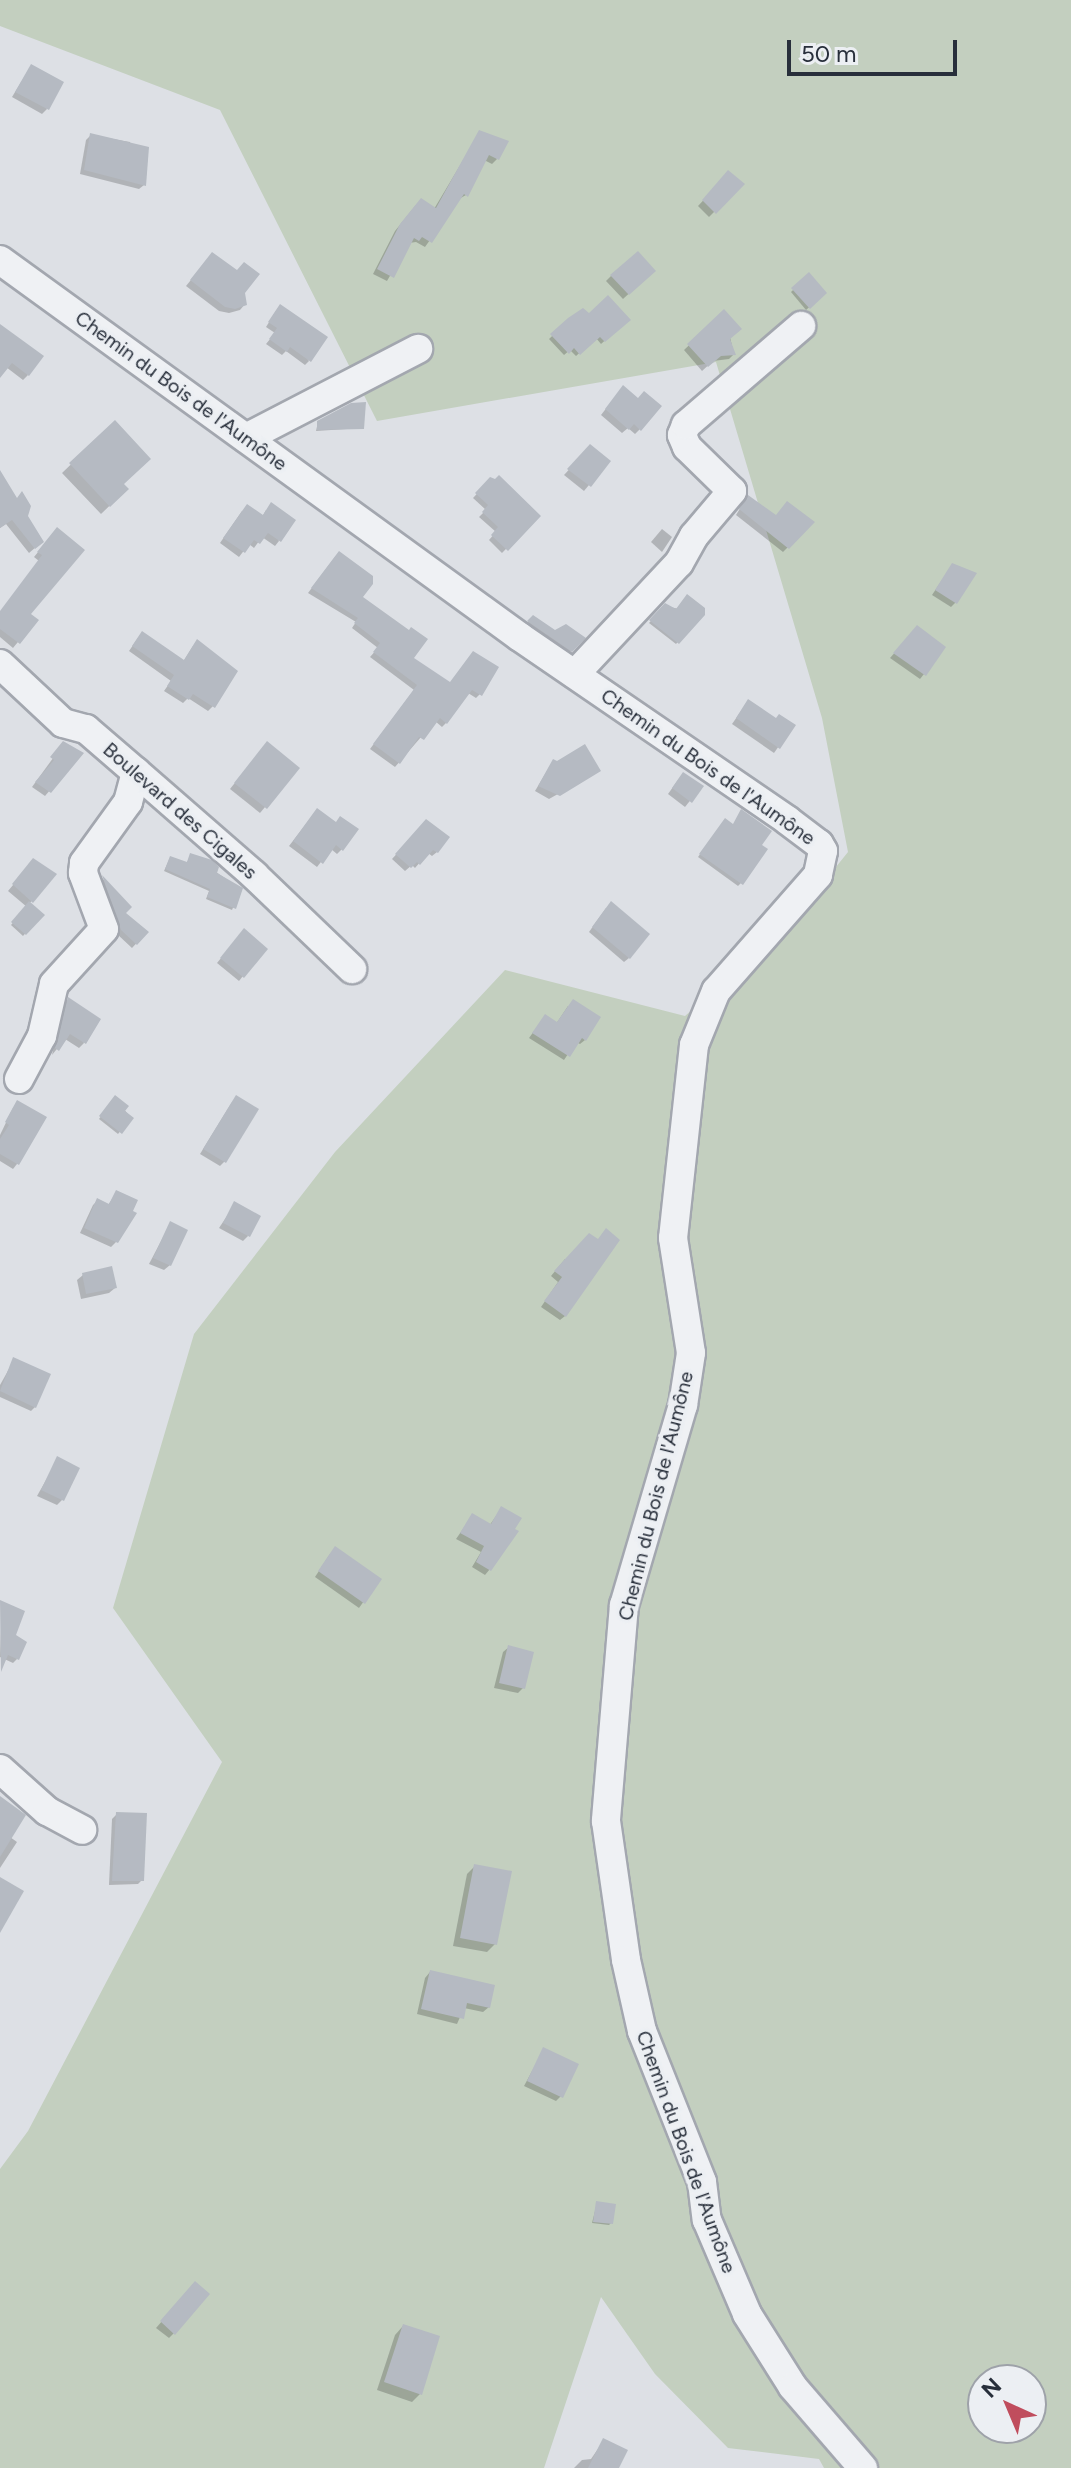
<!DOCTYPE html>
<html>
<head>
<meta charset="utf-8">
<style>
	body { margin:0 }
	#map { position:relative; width:1071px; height:2468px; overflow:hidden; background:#dde0e5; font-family:Figtree,sans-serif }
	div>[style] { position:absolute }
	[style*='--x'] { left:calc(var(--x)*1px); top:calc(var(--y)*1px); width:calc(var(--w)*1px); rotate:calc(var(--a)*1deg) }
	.green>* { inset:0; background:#c3cfbf }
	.shadow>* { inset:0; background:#0003 }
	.building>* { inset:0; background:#b5bac2 }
	.roads { filter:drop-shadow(2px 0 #a3a7af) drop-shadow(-2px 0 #a3a7af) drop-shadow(0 2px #a3a7af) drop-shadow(0 -2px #a3a7af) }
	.minor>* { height:28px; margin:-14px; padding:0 14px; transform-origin:14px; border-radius:14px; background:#eff1f4 }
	span { translate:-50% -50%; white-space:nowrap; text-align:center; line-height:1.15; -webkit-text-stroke:7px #eceff3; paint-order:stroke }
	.street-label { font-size:20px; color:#282f3b }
	.north { position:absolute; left:967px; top:2364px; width:80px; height:80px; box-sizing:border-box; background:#eceff3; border:2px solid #9ea2a9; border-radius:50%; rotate:316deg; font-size:22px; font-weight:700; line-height:32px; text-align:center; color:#282f3b }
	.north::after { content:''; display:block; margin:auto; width:28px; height:36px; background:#c04d5d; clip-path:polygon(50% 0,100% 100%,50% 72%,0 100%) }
	.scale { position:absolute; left:787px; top:40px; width:170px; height:36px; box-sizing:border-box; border:4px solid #282f3b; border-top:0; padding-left:10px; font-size:24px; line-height:28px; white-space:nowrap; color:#282f3b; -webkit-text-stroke:6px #eceff3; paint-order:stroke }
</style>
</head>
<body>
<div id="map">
	<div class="green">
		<div style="clip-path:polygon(evenodd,0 0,1071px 0,1071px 2468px,824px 2468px,819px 2459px,728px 2448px,655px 2374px,601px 2297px,544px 2468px,0 2468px,0 2169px,28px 2131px,222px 1762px,113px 1608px,194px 1334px,335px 1152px,505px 970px,685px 1016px,791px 923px,848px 852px,822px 718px,716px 362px,377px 421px,220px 110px,0 26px,0 0,983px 2380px,1031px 2380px,1031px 2428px,983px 2428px,983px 2380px)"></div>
	</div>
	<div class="shadow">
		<div style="clip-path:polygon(31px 66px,47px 109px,42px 114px,12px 97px)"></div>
		<div style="clip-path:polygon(480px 132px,497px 159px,492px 164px,484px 160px,466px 195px,459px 199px,425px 247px,416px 242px,409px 243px,387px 281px,373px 274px,395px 231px,416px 205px,434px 209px)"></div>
		<div style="clip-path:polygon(91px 135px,130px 142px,144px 185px,139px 189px,80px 174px,86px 140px)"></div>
		<div style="clip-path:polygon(729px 173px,742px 184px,709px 217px,698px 206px)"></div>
		<div style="clip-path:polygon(207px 260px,242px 293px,245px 304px,240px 310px,229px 313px,219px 311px,186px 286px)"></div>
		<div style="clip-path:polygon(809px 275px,825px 293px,806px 310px,791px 292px)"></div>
		<div style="clip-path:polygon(611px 276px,648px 276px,623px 299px,606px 281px)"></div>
		<div style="clip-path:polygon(276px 311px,309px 361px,305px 365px,286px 351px,282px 355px,266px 344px,275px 333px,266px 327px)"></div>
		<div style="clip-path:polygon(724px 312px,734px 354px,729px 359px,713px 361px,702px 371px,684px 350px)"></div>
		<div style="clip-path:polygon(589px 315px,628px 320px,601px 344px,596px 338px,576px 356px,570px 350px,564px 355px,549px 339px,569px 320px)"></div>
		<div style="clip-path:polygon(0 326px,28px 375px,23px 380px,6px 367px,0 372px)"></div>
		<div style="clip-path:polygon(618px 393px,638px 400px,640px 429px,635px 434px,628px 428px,622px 433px,601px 415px)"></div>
		<div style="clip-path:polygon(318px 422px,362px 428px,316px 431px)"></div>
		<div style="clip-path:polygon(114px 423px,122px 484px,127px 489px,101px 514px,62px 473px)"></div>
		<div style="clip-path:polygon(590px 447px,608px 462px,584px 491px,564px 475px)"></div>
		<div style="clip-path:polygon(491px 479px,538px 516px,502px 553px,489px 540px,496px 532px,479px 517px,486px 510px,473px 498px)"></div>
		<div style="clip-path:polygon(0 492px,26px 516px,36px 547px,29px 553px,6px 524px,0 528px)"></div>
		<div style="clip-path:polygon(744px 502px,776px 517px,812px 523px,783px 552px,736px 515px)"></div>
		<div style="clip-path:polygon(266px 510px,279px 541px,275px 546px,262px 537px,254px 548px,249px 544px,239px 557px,220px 543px,242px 511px,262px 517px)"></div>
		<div style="clip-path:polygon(662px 529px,672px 537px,662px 552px,651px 542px)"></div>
		<div style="clip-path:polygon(52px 535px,28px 614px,36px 620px,13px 648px,0 637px,0 613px,39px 561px,34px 557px)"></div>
		<div style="clip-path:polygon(335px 557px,360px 598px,411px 659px,450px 684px,469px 658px,480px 694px,476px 698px,468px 693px,446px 723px,442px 727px,435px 721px,395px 767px,370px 749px,414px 690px,370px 657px,378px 648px,352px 628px,356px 622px,308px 593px)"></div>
		<div style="clip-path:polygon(952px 565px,956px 602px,951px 607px,932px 595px)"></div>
		<div style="clip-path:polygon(665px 606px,703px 614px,676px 644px,649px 623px)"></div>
		<div style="clip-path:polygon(533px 617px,555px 633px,583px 638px,567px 655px,525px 626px)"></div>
		<div style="clip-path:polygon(913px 632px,924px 674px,920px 679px,890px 658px)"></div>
		<div style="clip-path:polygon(138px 638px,183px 662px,193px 646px,213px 706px,208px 711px,188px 698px,183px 703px,164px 691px,171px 681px,129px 651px)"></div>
		<div style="clip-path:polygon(744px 707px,793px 726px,774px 753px,732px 724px)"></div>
		<div style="clip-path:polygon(64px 743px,81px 754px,45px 796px,32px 787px)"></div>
		<div style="clip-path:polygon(262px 749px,297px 769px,260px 813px,230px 789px)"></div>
		<div style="clip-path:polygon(553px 761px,599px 771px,549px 799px,535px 791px)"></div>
		<div style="clip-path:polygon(678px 780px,701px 787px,685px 807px,668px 794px)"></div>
		<div style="clip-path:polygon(313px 815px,342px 849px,337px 854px,331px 849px,317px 867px,289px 846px)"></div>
		<div style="clip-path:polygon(426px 822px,437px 852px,432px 856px,428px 853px,415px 868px,412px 865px,405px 871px,392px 859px)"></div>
		<div style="clip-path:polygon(722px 824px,733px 826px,741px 883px,738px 886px,698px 857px)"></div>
		<div style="clip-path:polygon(191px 855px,241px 889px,232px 910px,206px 899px,209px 891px,164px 871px,169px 860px,186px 864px)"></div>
		<div style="clip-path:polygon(29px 866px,54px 874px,29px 904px,42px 915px,23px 936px,11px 925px,27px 907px,8px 891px)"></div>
		<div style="clip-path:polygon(102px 878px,130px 907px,123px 913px,146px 933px,132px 948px,117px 934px,99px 881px)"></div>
		<div style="clip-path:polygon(606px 908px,629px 958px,624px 962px,589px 932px)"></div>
		<div style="clip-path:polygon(240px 935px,243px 976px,239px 981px,217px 963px)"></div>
		<div style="clip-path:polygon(69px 999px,84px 1043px,79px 1048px,65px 1039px,52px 1055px,64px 1004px)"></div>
		<div style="clip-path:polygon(568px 1006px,585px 1040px,580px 1044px,576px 1042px,564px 1060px,529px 1038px,545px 1016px,556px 1024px)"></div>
		<div style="clip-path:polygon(115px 1098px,131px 1118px,118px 1134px,99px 1119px)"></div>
		<div style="clip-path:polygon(232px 1102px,224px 1162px,220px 1166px,200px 1154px)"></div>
		<div style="clip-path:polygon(13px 1108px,17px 1164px,13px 1169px,0 1161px,0 1135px)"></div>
		<div style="clip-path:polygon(117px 1192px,116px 1242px,111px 1247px,80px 1233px,93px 1205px,98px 1200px,108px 1205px)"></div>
		<div style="clip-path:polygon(235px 1204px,248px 1236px,243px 1241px,219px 1228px)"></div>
		<div style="clip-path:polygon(170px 1224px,170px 1265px,164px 1270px,149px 1264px)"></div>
		<div style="clip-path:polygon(565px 1259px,568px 1260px,565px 1316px,560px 1320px,541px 1307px,558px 1282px,551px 1276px)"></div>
		<div style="clip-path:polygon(83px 1275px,115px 1288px,109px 1293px,81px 1299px,77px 1280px)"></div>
		<div style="clip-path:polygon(14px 1360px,35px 1407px,31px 1411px,0 1397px,0 1385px)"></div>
		<div style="clip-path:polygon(58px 1459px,62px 1500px,57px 1505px,37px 1496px)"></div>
		<div style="clip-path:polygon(501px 1509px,490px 1569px,485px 1575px,472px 1567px,481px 1552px,456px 1539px,472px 1516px,489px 1526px)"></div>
		<div style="clip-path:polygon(330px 1554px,379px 1580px,359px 1608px,315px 1577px)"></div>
		<div style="clip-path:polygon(2px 1603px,13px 1636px,17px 1659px,13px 1663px,0 1657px)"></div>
		<div style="clip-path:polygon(509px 1647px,523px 1688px,518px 1693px,494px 1688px,503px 1652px)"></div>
		<div style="clip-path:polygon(0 1805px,10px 1837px,17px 1842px,0 1868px)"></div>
		<div style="clip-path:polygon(117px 1814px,142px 1880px,138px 1884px,109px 1885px,112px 1819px)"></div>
		<div style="clip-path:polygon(475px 1866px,495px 1944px,487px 1952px,453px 1946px,467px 1874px)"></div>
		<div style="clip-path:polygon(430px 1972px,489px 2007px,483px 2012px,464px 2008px,457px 2024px,417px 2014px,425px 1978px)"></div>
		<div style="clip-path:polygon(544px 2049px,561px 2096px,556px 2101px,524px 2086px)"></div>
		<div style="clip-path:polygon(597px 2203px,611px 2223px,609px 2225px,592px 2223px)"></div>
		<div style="clip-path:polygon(190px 2289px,174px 2333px,169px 2338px,156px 2328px)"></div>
		<div style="clip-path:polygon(403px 2326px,420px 2394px,412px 2402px,377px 2390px,395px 2335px)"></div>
		<div style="clip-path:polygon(604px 2440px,617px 2468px,574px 2468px,582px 2460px,591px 2459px)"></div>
	</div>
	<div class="building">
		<div style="clip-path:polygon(31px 64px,64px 82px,49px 110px,15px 92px)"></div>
		<div style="clip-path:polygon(479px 130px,509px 141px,499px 160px,489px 155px,468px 197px,464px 194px,432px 243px,422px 237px,419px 241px,414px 238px,394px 278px,377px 269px,400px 224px,421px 198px,436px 208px)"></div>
		<div style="clip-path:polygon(90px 133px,149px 147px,146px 186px,84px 170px)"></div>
		<div style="clip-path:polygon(728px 170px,745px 184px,716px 214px,702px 200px)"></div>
		<div style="clip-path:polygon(638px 251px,656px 271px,629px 295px,610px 275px)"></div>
		<div style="clip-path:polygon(212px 252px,237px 270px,244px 262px,260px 274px,245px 293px,247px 305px,235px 309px,225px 307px,190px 280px)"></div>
		<div style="clip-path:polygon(809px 272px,827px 293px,810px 309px,791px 288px)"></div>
		<div style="clip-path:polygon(608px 295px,631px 320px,605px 342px,600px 337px,580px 355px,574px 348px,569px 354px,550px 334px,568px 318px,583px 308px,589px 313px)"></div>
		<div style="clip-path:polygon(280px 304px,328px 337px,311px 362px,290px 347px,287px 352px,269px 339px,277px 328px,268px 322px)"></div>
		<div style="clip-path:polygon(724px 309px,742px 329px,730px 339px,736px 355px,721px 356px,708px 367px,687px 344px)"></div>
		<div style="clip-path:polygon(0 324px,44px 356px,29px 376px,12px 363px,0 378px)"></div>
		<div style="clip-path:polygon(623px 385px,638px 398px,644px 391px,662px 406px,641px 431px,634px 424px,629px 430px,605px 409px)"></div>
		<div style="clip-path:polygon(366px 402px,364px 429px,317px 430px,317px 421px,351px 403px)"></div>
		<div style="clip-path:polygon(115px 420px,151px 459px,124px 484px,129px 489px,110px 507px,69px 463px)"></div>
		<div style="clip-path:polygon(590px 444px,611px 461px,591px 487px,567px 469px)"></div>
		<div style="clip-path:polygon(0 470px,17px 498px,22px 491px,31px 506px,28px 516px,44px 542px,35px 549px,12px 520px,0 528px)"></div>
		<div style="clip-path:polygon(499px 475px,541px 516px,508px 551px,491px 535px,498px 527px,482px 512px,488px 505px,475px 493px,490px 477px,495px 479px)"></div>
		<div style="clip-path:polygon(748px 495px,776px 515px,787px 501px,815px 522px,789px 549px,739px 509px)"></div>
		<div style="clip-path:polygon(271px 502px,296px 520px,281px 542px,268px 533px,260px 544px,254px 540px,245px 553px,223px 538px,247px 504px,263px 515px)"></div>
		<div style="clip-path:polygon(57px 527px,85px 550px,31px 614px,39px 620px,20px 644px,0 629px,0 611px,42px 555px,37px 552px)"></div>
		<div style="clip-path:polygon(339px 551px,373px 576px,373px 584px,363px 597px,409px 630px,411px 627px,428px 639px,414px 658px,450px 682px,473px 651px,499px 667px,482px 696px,472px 690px,447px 724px,440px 718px,424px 740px,419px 737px,400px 764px,373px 744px,417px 685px,373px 652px,380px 643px,354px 623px,358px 618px,311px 588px)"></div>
		<div style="clip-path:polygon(952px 563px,977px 573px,957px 604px,935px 590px)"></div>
		<div style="clip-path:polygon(687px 594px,705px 608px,705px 615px,679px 644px,649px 620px,665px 603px,676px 609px)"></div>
		<div style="clip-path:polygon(533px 615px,555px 630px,566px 624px,586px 638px,572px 652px,527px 621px)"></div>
		<div style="clip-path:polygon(917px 625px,946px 647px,926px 676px,893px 653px)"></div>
		<div style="clip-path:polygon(142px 631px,184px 660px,197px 639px,238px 671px,215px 708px,193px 694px,189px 700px,167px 686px,174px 675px,132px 646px)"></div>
		<div style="clip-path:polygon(748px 699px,776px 718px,779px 714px,796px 725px,780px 749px,736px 718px)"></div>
		<div style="clip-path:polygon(63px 741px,84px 753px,51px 793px,35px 782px,54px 760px,50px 757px)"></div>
		<div style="clip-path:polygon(267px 741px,300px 768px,267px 809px,234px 783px)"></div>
		<div style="clip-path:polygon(585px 744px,601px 771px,560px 796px,538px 786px,553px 759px,557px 761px)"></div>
		<div style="clip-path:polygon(683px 772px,704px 786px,692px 803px,672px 788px)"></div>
		<div style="clip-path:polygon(317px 808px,336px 822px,340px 816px,359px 829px,343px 851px,336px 845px,323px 864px,293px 841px)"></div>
		<div style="clip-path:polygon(741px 809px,772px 831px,762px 845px,768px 849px,743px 885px,699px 854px,725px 818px,733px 824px)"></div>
		<div style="clip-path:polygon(426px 819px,450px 837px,438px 853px,433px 850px,420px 865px,417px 862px,411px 868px,395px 854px)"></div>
		<div style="clip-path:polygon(190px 853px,212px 860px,219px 867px,217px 873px,243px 888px,236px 909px,207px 897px,210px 889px,165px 869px,170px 856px,187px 862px)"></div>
		<div style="clip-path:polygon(33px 858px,57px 874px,33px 903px,12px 884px)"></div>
		<div style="clip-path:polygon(102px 875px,132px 907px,126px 913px,149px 932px,137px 945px,121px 930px)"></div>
		<div style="clip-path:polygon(29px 901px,45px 915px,26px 935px,11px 922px)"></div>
		<div style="clip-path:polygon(611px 901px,650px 934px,630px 959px,592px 927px)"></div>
		<div style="clip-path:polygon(244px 928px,268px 949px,244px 978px,220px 958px)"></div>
		<div style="clip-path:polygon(68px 997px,101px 1019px,86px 1044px,70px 1034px,59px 1051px,55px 1048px)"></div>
		<div style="clip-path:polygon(573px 999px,601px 1017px,586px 1041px,582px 1038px,570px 1057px,532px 1033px,545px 1014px,557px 1022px)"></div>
		<div style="clip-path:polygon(115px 1095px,129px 1106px,125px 1111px,134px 1118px,122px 1134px,99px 1116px)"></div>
		<div style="clip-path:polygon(236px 1095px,259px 1109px,226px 1163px,203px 1149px)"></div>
		<div style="clip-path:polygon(17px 1100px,47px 1117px,19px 1165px,0 1154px,0 1139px,9px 1125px,5px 1122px)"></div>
		<div style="clip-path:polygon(116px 1190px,138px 1200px,133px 1211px,137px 1213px,118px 1243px,84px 1228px,97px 1198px,109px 1204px)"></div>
		<div style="clip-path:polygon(234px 1201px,261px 1216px,250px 1237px,223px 1223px)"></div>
		<div style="clip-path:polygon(170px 1221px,188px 1230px,171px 1266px,153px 1258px)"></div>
		<div style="clip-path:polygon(606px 1228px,620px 1240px,566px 1317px,544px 1301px,562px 1277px,554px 1271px,589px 1233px,598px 1239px)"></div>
		<div style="clip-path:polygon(112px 1266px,117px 1288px,86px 1294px,82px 1273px)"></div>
		<div style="clip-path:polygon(13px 1357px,51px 1374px,36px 1408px,0 1391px)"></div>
		<div style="clip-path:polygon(57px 1456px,80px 1468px,64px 1501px,41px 1490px)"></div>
		<div style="clip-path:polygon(501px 1506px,522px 1518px,515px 1529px,519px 1531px,491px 1571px,476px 1562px,484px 1546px,460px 1533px,472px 1513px,491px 1524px)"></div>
		<div style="clip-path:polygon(335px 1546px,382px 1579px,365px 1604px,318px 1571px)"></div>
		<div style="clip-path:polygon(0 1600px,25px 1611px,16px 1635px,27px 1642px,19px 1660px,8px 1655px,1px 1672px)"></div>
		<div style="clip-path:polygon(508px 1645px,534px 1652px,525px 1689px,499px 1683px)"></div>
		<div style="clip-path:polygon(0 1796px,26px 1815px,0 1857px)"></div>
		<div style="clip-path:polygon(116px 1812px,147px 1813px,144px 1881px,112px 1881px)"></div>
		<div style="clip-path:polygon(474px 1864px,512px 1871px,497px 1945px,460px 1938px)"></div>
		<div style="clip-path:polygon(0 1877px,24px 1891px,0 1933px)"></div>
		<div style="clip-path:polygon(430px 1970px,495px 1985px,490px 2008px,467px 2003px,464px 2019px,421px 2009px)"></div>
		<div style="clip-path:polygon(543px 2047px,579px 2064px,563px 2098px,527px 2081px)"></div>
		<div style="clip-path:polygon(596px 2201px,616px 2204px,613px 2224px,593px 2222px)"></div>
		<div style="clip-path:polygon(195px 2281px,210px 2294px,175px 2335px,160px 2321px)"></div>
		<div style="clip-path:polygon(403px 2324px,440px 2336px,422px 2395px,384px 2382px)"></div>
		<div style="clip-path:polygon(603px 2438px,628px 2450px,619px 2468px,588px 2468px)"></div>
	</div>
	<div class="roads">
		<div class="minor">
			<div style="--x:0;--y:260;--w:642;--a:35.94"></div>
			<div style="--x:520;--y:637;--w:324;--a:34.4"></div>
			<div style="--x:787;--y:820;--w:40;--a:37"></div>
			<div style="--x:819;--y:844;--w:8;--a:60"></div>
			<div style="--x:823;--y:851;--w:25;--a:102"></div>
			<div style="--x:818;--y:875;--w:154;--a:131.3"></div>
			<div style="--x:716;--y:991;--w:58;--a:112.2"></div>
			<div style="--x:694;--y:1045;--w:194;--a:96.2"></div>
			<div style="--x:673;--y:1238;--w:116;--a:81.1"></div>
			<div style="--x:691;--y:1353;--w:53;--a:98.7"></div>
			<div style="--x:683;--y:1405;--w:209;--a:106.4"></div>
			<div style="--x:624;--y:1605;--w:217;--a:94.8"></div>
			<div style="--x:606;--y:1821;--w:140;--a:81.8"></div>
			<div style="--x:626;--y:1960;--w:73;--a:77.3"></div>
			<div style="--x:642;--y:2031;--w:162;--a:68.3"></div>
			<div style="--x:702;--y:2182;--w:38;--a:83"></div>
			<div style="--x:707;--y:2220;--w:102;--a:66.9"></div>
			<div style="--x:747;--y:2314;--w:86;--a:57.8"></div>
			<div style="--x:793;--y:2387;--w:107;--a:49.2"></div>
			<div style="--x:246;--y:438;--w:194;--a:-27.4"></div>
			<div style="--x:0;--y:664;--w:86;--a:43.1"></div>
			<div style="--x:63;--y:723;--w:24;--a:15"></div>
			<div style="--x:86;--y:729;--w:66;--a:40.7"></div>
			<div style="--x:136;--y:772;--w:157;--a:41.1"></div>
			<div style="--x:254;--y:875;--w:136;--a:43.8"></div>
			<div style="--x:575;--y:674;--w:152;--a:-46.9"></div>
			<div style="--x:679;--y:563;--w:31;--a:-61"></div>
			<div style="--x:694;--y:536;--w:59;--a:-49.8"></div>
			<div style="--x:732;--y:491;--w:63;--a:-135.6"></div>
			<div style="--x:687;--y:447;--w:13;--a:-113"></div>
			<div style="--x:682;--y:435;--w:11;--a:-68"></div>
			<div style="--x:686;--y:425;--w:152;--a:-40.7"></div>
			<div style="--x:19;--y:1079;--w:49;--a:-61.9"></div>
			<div style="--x:42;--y:1036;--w:53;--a:-77"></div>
			<div style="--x:54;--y:984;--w:74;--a:-47.7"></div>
			<div style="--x:104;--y:929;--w:60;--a:-110.6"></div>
			<div style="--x:83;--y:873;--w:10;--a:-84"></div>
			<div style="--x:84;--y:863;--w:75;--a:-54.2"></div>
			<div style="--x:128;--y:802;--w:31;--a:-75"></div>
			<div style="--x:0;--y:1769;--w:63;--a:41.8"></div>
			<div style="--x:47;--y:1811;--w:40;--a:28"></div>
		</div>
	</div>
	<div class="street-label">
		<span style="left:181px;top:391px;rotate:36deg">Chemin du Bois de l'Aumône</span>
		<span style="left:708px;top:767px;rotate:35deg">Chemin du Bois de l'Aumône</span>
		<span style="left:180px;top:811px;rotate:41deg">Boulevard des Cigales</span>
		<span style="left:656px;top:1496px;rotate:-76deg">Chemin du Bois de l'Aumône</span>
		<span style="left:686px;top:2152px;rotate:70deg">Chemin du Bois de l'Aumône</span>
	</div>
	<div class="north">N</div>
	<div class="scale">50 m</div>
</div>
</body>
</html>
